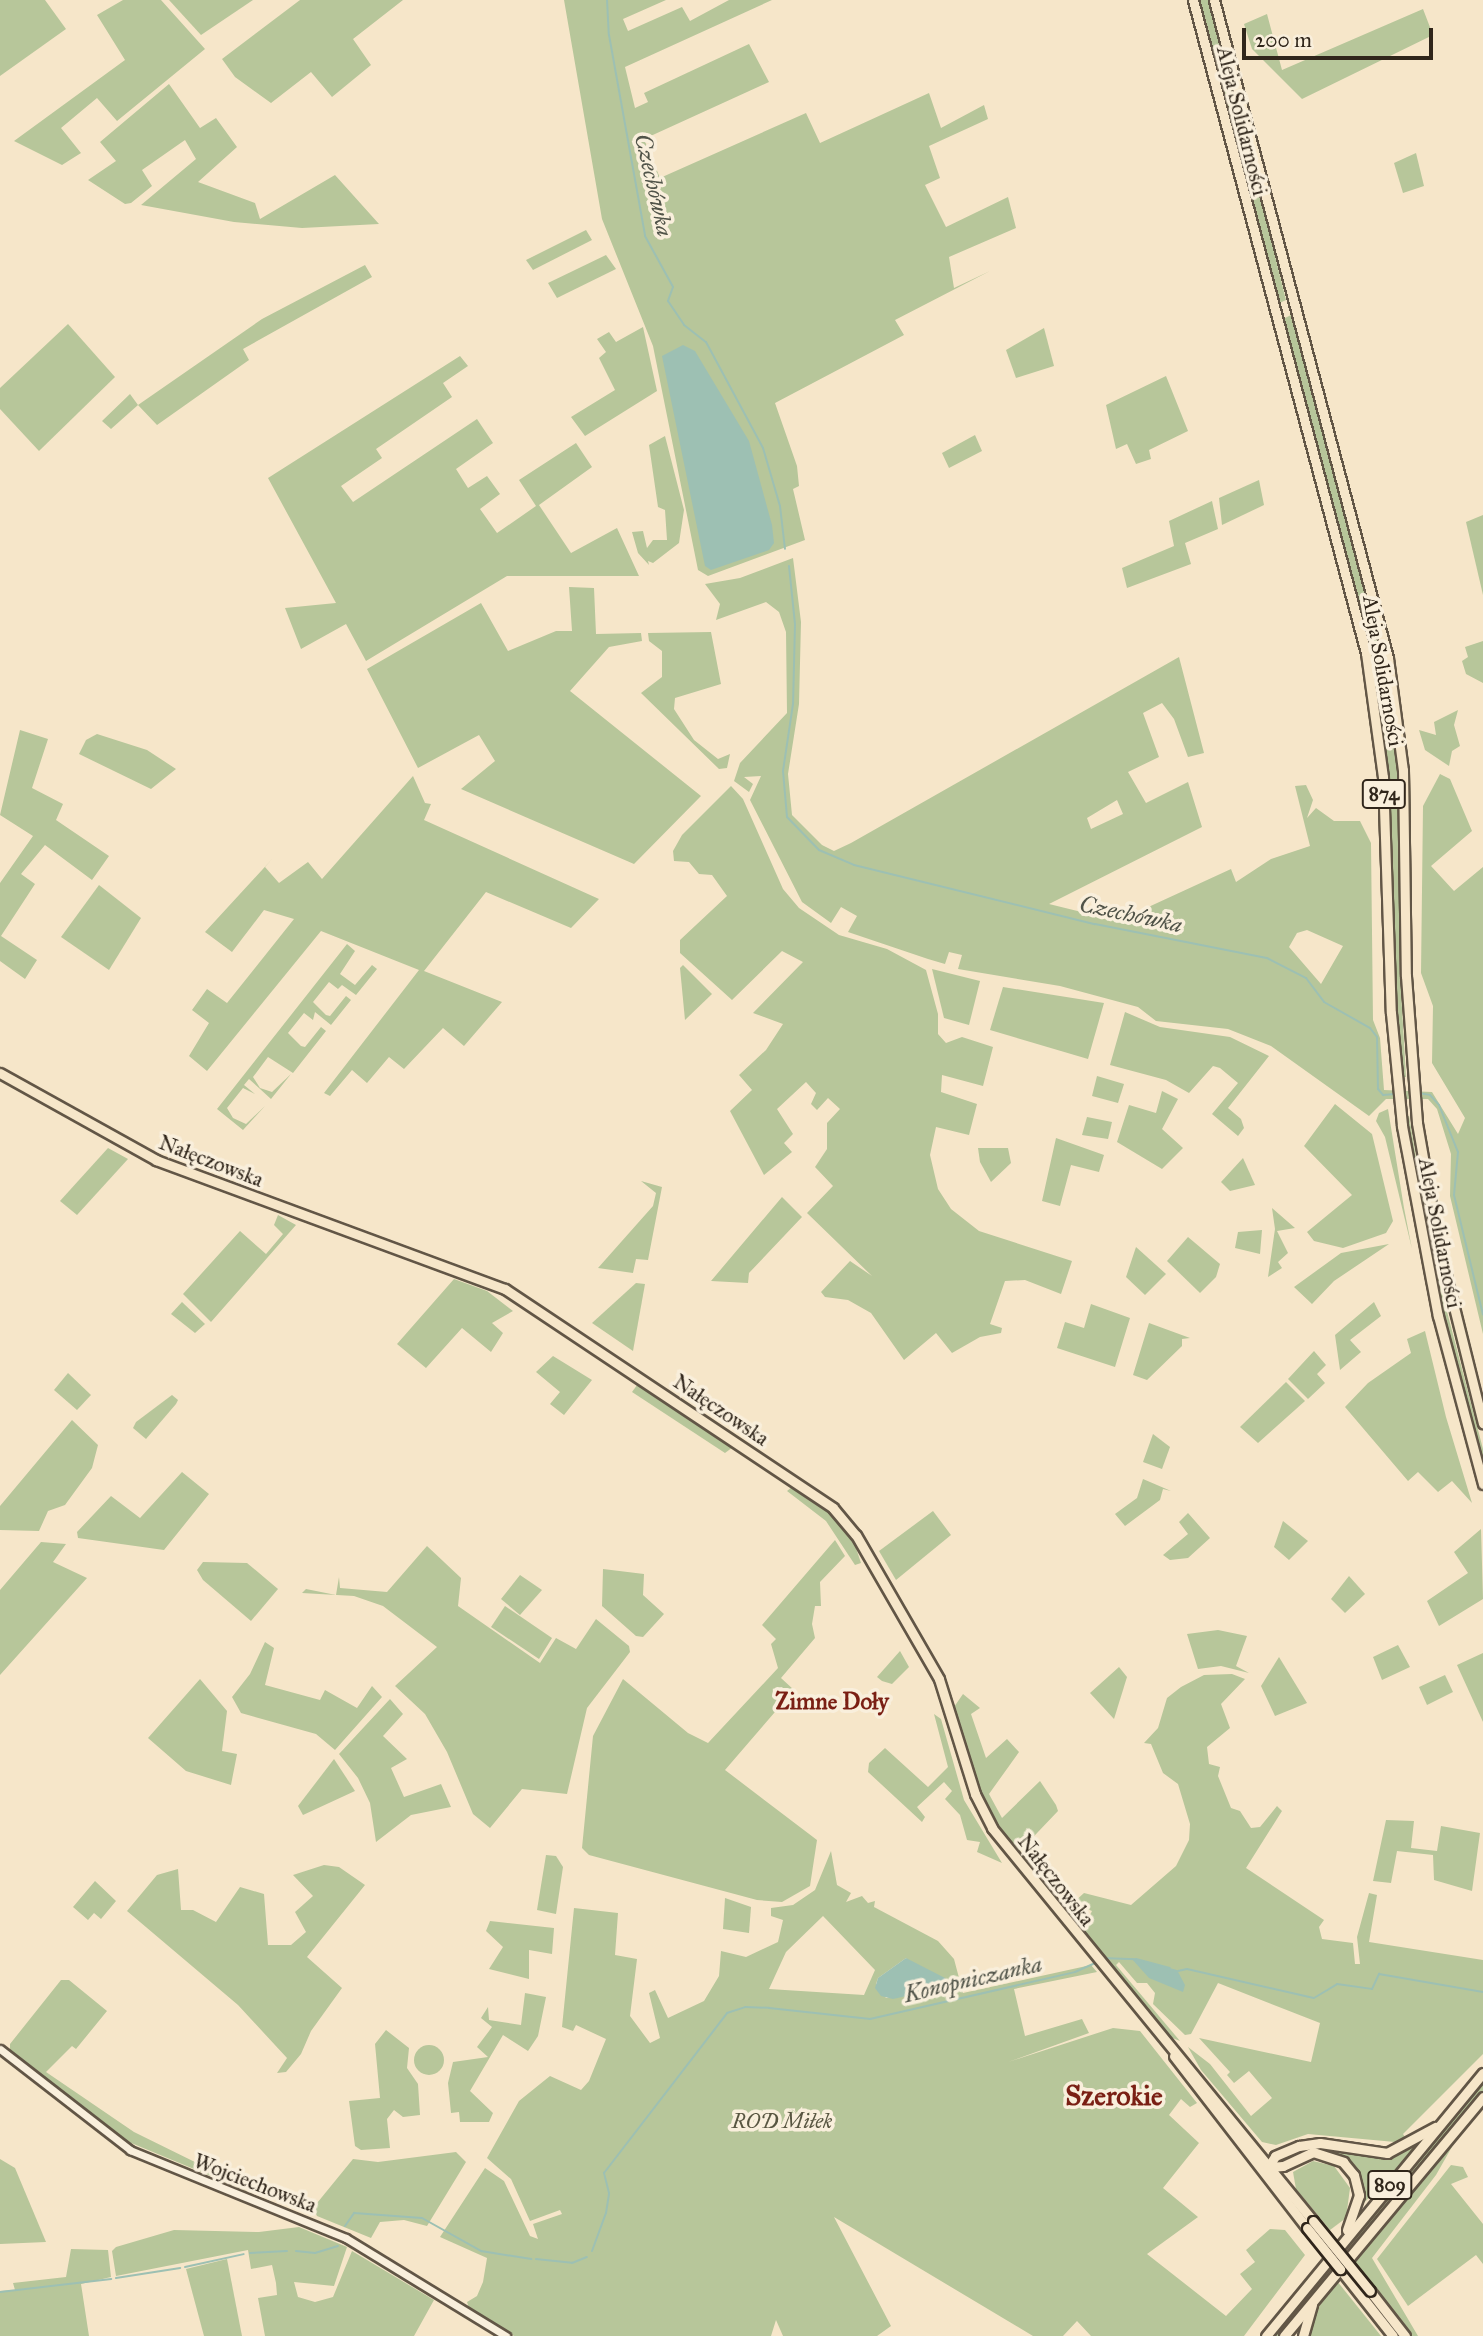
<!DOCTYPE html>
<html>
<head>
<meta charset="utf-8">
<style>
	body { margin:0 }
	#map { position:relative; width:1483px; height:2336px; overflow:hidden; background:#f6e6c9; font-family:"IM FELL Great Primer",serif }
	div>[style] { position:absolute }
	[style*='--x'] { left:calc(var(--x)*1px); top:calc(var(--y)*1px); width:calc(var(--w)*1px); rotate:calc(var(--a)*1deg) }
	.green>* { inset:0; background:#b7c69a }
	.round { border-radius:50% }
	.water>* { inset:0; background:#9dc0b3 }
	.stream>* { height:2px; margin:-1px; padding:0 1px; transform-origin:1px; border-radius:1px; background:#9dc0b3 }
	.roads { filter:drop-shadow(2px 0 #625646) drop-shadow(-2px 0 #625646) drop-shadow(0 2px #625646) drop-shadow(0 -2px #625646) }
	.minor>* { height:7px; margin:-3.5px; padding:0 3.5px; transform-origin:3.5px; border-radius:3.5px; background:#f9efdc }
	.major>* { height:9px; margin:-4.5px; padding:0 4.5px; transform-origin:4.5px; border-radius:4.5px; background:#f6e6c9 }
	.bridges { filter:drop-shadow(2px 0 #30261b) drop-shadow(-2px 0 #30261b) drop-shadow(0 2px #30261b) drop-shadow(0 -2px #30261b) }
	.major-bridge>* { height:9px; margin:-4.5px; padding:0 4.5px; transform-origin:4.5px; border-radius:4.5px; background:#f6e6c9 }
	span { translate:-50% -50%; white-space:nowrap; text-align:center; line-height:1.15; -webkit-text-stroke:7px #f9efdc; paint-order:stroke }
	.shield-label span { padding:2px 5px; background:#f9efdc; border:2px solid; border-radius:5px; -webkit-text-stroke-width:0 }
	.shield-label { font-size:19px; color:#30261b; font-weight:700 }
	.street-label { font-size:21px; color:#30261b }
	.park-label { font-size:21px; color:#585641; font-style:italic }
	.water-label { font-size:23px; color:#515449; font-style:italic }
	.neighbourhood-label { font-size:23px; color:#7a1f14; font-weight:700 }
	.district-label { font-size:28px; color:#7a1f14; font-weight:700 }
	.scale { position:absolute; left:1242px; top:28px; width:191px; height:32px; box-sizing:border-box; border:4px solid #30261b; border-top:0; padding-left:9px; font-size:21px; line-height:24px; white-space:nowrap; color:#30261b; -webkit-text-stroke:5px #f9efdc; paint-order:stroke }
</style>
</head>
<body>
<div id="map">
	<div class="green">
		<div style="clip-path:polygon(0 0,45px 0,66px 29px,0 76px)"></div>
		<div style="clip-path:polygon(123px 0,161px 0,205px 49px,117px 121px,97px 98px,61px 128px,81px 153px,62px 165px,14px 141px,125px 60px,97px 15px)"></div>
		<div style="clip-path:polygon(169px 0,253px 0,201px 35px)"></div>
		<div style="clip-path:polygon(300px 0,403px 0,353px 39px,371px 65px,332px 97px,311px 72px,271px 103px,235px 77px,222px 59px)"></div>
		<div style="clip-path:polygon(564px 0,666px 0,623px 19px,628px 31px,682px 7px,690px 21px,729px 0,772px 0,625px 67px,635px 108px,648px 102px,644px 93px,749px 44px,769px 82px,644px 139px,660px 178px,806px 113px,820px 143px,929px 93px,941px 128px,984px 105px,988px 119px,929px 146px,940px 178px,925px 185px,946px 227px,1008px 197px,1016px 228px,949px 257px,954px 288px,990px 271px,895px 320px,904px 335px,775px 403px,797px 466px,799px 486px,793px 489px,805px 540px,708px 576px,698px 570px,653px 346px,602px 219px)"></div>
		<div style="clip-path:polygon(1197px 0,1211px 0,1286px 300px,1275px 305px)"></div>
		<div style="clip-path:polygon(1423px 9px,1433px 35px,1302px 99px,1252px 49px,1244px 24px,1267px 14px,1282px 70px)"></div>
		<div style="clip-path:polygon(169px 84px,200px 128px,216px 118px,237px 147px,198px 182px,255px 203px,260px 219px,335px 175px,379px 224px,302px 228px,234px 222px,141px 205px,196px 159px,185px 140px,142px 170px,152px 186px,131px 203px,125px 204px,88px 180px,116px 161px,100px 142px)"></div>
		<div style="clip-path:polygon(1416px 153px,1424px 186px,1403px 193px,1394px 163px)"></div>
		<div style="clip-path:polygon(586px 230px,592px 240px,533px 270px,526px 260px)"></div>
		<div style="clip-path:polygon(606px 255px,616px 269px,557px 298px,548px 283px)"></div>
		<div style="clip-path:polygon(365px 265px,372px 277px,243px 349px,249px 360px,157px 425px,138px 405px,111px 429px,102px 421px,130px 394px,138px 405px,262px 319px)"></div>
		<div style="clip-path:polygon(1291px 315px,1376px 614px,1394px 711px,1400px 781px,1399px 956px,1406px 1077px,1400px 1077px,1398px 1042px,1381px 707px,1360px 604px,1279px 321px)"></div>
		<div style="clip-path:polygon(68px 324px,115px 377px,39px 451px,0 409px,0 388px)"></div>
		<div style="clip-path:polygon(643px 327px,657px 391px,585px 436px,571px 417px,615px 390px,599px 358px,606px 352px,597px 339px,609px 332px,616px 342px)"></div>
		<div style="clip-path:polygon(1044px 328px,1054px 366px,1016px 378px,1006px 350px)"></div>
		<div style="clip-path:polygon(460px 356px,468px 366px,443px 383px,452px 397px,376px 449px,382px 458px,341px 486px,353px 502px,477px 419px,493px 443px,456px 469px,468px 488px,487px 476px,500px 494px,480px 509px,497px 533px,536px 506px,519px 480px,576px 443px,592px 467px,539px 505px,571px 553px,617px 528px,639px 576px,507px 576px,366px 661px,346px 624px,301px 649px,285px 608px,336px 603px,268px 478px)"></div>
		<div style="clip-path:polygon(1166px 376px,1188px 431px,1149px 450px,1151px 459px,1136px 464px,1127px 444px,1116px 449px,1106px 405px)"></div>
		<div style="clip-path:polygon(975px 435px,982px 451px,949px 468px,942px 453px)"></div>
		<div style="clip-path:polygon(665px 436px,684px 510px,679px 543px,653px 563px,648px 561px,649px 565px,638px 553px,632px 532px,643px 531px,647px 548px,653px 540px,667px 540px,665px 510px,658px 507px,649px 445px)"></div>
		<div style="clip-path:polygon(1259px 480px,1264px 505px,1222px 525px,1219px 498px)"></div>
		<div style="clip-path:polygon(1212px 501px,1218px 529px,1185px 543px,1191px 564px,1127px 588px,1122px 568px,1174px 546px,1169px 521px)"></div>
		<div style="clip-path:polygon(1483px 515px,1483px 595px,1466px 522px)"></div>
		<div style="clip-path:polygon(evenodd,793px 558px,801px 622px,799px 704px,788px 774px,792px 815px,822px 845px,834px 851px,851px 843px,1179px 657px,1204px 753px,1188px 757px,1174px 719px,1162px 703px,1143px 713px,1159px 757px,1128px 772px,1146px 803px,1188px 782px,1202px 827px,1049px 904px,1118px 921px,1231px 869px,1236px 882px,1271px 859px,1310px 846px,1295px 786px,1306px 785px,1313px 800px,1307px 818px,1316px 808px,1334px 821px,1360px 821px,1371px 843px,1373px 1020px,1380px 1038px,1384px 1090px,1432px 1092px,1458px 1134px,1465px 1118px,1432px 1063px,1433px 1006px,1421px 973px,1423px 806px,1440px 774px,1450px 779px,1472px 831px,1431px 866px,1454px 891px,1483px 867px,1483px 1334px,1450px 1196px,1451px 1154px,1437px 1109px,1428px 1099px,1386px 1099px,1369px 1116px,1271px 1046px,1228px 1029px,1156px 1021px,1138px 1007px,1060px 986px,958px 969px,962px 955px,949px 952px,945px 964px,928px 959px,848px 932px,857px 916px,841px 907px,831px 923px,802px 902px,750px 800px,761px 776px,744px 777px,753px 784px,749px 792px,734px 781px,740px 763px,787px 713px,786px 632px,779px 612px,766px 602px,716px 620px,720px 604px,705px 584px,740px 578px,793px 558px,1117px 800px,1123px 814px,1091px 829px,1087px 818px,1117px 800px,793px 558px,1307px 930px,1343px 946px,1321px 984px,1289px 947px,1297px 933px,1307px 930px)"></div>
		<div style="clip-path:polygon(569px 587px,594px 588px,596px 634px,641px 633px,642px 641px,609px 647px,570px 691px,701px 796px,634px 864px,461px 789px,495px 761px,479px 735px,418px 768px,367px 669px,481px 603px,508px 651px,556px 631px,572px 631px)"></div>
		<div style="clip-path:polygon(711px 632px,721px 684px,675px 698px,674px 709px,694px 740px,718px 759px,730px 754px,727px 768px,719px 769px,641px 693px,662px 677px,662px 651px,649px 641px,648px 633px)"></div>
		<div style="clip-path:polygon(1483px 641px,1483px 683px,1466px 674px,1462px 661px,1468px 657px,1465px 647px)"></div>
		<div style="clip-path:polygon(1458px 710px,1454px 725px,1460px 746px,1452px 751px,1449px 766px,1425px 750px,1419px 730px,1436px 735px,1434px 722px)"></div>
		<div style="clip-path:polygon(20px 730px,48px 739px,32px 788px,63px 804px,56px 820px,109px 856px,92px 880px,45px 845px,21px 874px,35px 884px,1px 936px,37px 960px,25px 979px,0 961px,0 883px,33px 836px,0 815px)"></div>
		<div style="clip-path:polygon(97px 734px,147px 750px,176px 769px,151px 789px,79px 754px,86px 740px)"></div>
		<div style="clip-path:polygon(413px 776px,425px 803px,431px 804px,424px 820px,599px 899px,571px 928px,486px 892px,424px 971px,502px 1002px,464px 1046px,443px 1028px,404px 1069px,389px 1057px,367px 1083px,352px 1070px,330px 1096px,324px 1093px,419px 970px,321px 931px,207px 1071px,189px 1056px,209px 1023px,192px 1010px,207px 989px,227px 1003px,294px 919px,264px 910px,232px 952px,205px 932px,273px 858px,265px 867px,279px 883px,308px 862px,322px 879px)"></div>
		<div style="clip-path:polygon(731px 786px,743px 799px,783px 889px,799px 908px,839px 935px,887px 949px,926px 970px,938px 1014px,938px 1034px,946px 1043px,962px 1037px,993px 1047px,983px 1086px,942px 1075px,941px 1092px,977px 1104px,969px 1135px,936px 1127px,930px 1155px,938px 1189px,951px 1209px,979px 1231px,1072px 1261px,1061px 1294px,1025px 1280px,1005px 1281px,990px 1324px,1002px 1328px,1001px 1333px,980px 1337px,952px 1353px,936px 1333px,904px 1360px,871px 1313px,848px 1300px,825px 1297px,821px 1292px,850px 1261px,872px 1276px,807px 1213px,833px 1186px,815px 1167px,827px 1149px,827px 1123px,840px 1109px,828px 1098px,817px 1110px,811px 1104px,816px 1093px,806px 1082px,777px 1109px,793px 1134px,784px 1143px,792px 1152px,764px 1175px,730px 1111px,752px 1090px,739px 1075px,766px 1050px,783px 1024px,753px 1013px,803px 962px,782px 951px,732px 1000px,680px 953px,680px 940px,727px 896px,712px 875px,699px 874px,689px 862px,674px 861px,673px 851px,682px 835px)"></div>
		<div style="clip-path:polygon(99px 885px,141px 918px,109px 970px,61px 937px)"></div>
		<div style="clip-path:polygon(347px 944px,355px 951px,340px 974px,355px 985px,372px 965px,377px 969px,356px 995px,342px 985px,338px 989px,329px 982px,313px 1002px,326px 1015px,330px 1016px,346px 996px,351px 1000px,331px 1025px,315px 1012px,313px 1020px,304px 1013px,288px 1033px,301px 1046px,305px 1047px,321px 1027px,326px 1031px,293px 1073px,268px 1057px,253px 1077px,260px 1088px,272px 1092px,291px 1074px,271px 1099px,249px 1079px,244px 1085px,255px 1094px,243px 1088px,227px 1108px,233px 1118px,246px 1124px,265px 1106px,243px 1130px,217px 1109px)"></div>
		<div style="clip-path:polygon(683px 965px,712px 994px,685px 1020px,680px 968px)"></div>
		<div style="clip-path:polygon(932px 969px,980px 981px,969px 1025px,944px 1018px)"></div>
		<div style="clip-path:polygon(1003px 987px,1104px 1003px,1088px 1059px,990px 1030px)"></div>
		<div style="clip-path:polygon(1125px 1012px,1160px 1027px,1230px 1037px,1269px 1056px,1228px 1108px,1241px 1119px,1244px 1128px,1238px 1136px,1212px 1114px,1238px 1083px,1220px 1068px,1213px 1066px,1189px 1093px,1166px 1080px,1110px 1065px)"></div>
		<div style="clip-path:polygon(1097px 1076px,1124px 1084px,1118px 1103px,1092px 1096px)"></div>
		<div style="clip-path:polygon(1162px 1091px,1178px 1099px,1162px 1129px,1183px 1148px,1162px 1169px,1117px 1142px,1129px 1105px,1156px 1113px)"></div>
		<div style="clip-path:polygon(1335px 1104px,1372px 1134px,1393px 1221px,1386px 1233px,1343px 1248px,1314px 1241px,1307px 1232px,1352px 1195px,1304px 1146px)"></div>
		<div style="clip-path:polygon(1388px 1109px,1404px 1208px,1412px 1249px,1385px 1137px,1376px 1121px,1379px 1113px)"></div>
		<div style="clip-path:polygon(1409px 1116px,1434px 1262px,1483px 1449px,1483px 1469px,1436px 1295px,1404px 1117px)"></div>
		<div style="clip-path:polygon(1087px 1117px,1112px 1122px,1108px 1139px,1082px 1135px)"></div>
		<div style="clip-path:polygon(1056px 1138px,1104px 1155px,1099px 1172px,1071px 1165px,1060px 1206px,1042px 1201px)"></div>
		<div style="clip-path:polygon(108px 1148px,128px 1159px,77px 1215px,60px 1201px)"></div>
		<div style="clip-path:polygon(978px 1148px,1008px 1148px,1011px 1163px,991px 1182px,980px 1162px)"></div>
		<div style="clip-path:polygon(1243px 1158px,1255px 1185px,1230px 1191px,1221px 1182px)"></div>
		<div style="clip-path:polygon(641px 1181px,662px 1187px,648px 1260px,636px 1259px,633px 1273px,598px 1268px,653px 1206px,656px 1193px)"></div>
		<div style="clip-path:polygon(782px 1197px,802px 1217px,749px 1273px,748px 1283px,711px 1281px)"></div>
		<div style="clip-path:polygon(1272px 1208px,1295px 1228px,1277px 1231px,1288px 1253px,1278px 1262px,1282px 1268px,1268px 1277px,1275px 1229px)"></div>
		<div style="clip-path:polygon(278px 1215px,296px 1225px,211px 1322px,183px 1294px,240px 1231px,266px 1254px,283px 1234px,274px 1225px)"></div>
		<div style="clip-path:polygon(1262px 1230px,1260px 1254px,1235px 1248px,1238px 1232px)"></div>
		<div style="clip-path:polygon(1188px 1237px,1220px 1264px,1216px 1277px,1200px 1293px,1167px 1261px)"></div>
		<div style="clip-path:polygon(1389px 1244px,1334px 1281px,1312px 1304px,1294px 1287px,1341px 1253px)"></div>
		<div style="clip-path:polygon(1136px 1247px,1166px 1274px,1145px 1295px,1126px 1277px)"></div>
		<div style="clip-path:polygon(454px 1279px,487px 1291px,513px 1311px,492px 1323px,503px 1333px,491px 1352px,462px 1328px,426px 1368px,397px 1344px)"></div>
		<div style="clip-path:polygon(636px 1283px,645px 1284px,633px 1351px,592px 1323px)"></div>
		<div style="clip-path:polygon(182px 1302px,205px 1324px,195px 1333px,171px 1314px)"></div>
		<div style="clip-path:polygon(1374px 1302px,1381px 1316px,1350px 1340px,1361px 1352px,1340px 1370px,1335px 1335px)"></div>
		<div style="clip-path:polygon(1091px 1304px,1130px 1318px,1115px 1367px,1057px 1348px,1065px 1322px,1084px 1328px)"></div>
		<div style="clip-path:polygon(1149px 1323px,1190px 1338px,1182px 1339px,1182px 1346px,1147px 1380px,1133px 1375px)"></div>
		<div style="clip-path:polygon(1425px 1331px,1446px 1417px,1472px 1503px,1452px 1481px,1438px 1492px,1418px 1472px,1408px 1481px,1345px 1407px,1368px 1383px,1411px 1353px,1407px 1339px)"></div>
		<div style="clip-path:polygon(1314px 1351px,1326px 1365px,1317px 1374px,1325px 1383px,1308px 1399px,1288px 1379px)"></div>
		<div style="clip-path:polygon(553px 1356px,592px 1380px,564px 1415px,550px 1404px,560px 1392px,536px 1372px)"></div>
		<div style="clip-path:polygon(68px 1373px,91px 1395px,77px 1410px,54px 1390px)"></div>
		<div style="clip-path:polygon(640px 1381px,731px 1443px,733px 1447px,725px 1453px,632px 1392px)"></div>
		<div style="clip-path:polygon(1286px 1382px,1305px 1401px,1258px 1443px,1240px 1427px)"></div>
		<div style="clip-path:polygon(172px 1395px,178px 1400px,176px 1404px,146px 1439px,133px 1428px,136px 1422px)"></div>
		<div style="clip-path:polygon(72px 1420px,98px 1445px,92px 1468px,65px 1505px,48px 1511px,39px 1531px,0 1530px,0 1506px)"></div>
		<div style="clip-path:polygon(1153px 1434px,1170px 1447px,1162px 1469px,1143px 1462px)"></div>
		<div style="clip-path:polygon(182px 1472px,209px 1494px,164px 1550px,78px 1538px,77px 1532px,111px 1496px,140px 1518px)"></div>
		<div style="clip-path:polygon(1143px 1479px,1171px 1491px,1163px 1489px,1160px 1500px,1125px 1526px,1115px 1514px,1137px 1498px)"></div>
		<div style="clip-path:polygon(792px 1487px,836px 1515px,852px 1536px,861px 1563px,855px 1565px,826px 1521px,787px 1491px)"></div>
		<div style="clip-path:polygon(933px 1511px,951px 1535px,896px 1580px,879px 1551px)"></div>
		<div style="clip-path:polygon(1188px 1513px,1210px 1538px,1188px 1558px,1170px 1560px,1163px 1555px,1188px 1534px,1179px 1522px)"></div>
		<div style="clip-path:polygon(1283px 1521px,1308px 1541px,1289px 1560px,1274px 1547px)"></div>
		<div style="clip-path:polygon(1481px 1529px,1483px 1599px,1439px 1626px,1427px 1601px,1468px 1573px,1454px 1552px)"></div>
		<div style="clip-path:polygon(835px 1540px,845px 1556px,820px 1582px,821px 1606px,815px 1606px,812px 1624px,815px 1638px,781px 1678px,794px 1690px,725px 1770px,817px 1840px,810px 1886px,782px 1902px,757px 1900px,589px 1855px,582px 1848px,593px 1736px,623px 1679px,688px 1733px,708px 1743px,778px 1668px,771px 1644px,776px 1639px,762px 1625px)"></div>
		<div style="clip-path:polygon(41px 1542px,66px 1544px,53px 1562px,87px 1578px,0 1675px,0 1590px)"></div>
		<div style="clip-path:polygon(427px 1546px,461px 1578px,458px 1606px,540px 1663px,556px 1638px,576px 1649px,596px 1619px,629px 1646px,630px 1652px,587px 1708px,567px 1794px,522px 1789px,490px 1828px,473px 1814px,447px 1752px,425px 1714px,395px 1686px,437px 1647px,383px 1606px,354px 1596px,302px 1593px,306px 1589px,336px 1595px,339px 1577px,340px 1588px,387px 1592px)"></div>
		<div style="clip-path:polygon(203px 1562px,247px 1563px,278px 1589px,251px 1621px,203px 1580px,197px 1570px)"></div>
		<div style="clip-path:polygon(603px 1569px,644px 1574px,643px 1595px,664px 1614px,643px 1637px,636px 1636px,602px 1606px)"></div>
		<div style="clip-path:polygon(520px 1575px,542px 1590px,520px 1615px,501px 1599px)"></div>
		<div style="clip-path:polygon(1349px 1576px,1365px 1594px,1345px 1613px,1331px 1599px)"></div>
		<div style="clip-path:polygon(505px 1606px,552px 1638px,539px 1659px,491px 1627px)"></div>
		<div style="clip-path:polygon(1218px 1630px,1247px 1636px,1236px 1666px,1249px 1673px,1221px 1666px,1198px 1669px,1187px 1634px)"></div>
		<div style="clip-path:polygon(265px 1642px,274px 1648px,265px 1685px,320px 1700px,325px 1690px,357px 1708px,372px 1686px,382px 1697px,335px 1750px,316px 1734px,241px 1713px,232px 1697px,250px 1674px)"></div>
		<div style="clip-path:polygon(1398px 1645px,1410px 1667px,1382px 1680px,1373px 1657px)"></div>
		<div style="clip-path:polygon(900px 1651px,909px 1667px,892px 1684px,882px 1681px,877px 1677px)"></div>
		<div style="clip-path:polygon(1483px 1653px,1483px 1722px,1457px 1665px)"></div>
		<div style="clip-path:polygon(1279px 1657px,1307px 1703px,1275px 1716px,1261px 1686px)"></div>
		<div style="clip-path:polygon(1119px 1667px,1127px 1677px,1114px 1719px,1090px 1693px)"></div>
		<div style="clip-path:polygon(1232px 1674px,1245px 1679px,1221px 1704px,1230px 1728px,1207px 1747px,1209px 1764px,1220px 1767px,1218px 1776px,1231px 1808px,1240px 1811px,1251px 1828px,1260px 1827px,1277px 1806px,1282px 1811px,1246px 1868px,1324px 1920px,1319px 1927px,1322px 1939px,1353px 1943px,1355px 1964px,1360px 1964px,1357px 1937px,1369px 1893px,1377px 1895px,1369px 1942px,1483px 1960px,1483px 2054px,1403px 2134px,1405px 2137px,1395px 2142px,1308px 2134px,1276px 2145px,1262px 2142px,1201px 2070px,1188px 2047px,1210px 2064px,1251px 2116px,1272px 2098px,1249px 2071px,1234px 2083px,1227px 2075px,1230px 2072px,1199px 2038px,1311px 2062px,1320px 2023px,1218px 1983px,1191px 2034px,1185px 2035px,1153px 2004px,1155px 1993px,1147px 1983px,1137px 1983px,1119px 1962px,1116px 1965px,1180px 2041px,1170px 2037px,1081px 1933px,1092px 1911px,1073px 1903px,1084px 1893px,1131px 1905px,1176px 1866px,1189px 1840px,1190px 1824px,1178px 1784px,1163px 1773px,1151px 1744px,1144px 1743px,1158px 1728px,1167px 1698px,1181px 1687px,1204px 1675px)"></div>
		<div style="clip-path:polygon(1445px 1675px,1453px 1692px,1427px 1705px,1419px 1687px)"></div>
		<div style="clip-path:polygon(200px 1679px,227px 1711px,222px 1751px,237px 1754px,231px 1785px,186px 1771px,148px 1738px)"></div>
		<div style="clip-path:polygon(963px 1694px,980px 1708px,971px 1714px,986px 1758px,1007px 1739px,1019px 1752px,989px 1794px,1002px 1818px,1040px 1781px,1056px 1805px,1058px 1811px,1017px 1854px,990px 1814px,978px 1784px,954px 1707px)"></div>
		<div style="clip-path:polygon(390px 1699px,403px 1714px,383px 1736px,407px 1759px,391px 1768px,404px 1797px,441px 1784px,451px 1807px,411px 1815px,376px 1842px,370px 1803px,358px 1778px,339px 1754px)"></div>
		<div style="clip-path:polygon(934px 1714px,941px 1719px,964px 1800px,1002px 1863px,977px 1852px,980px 1842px,967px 1840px,960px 1815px,945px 1799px,952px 1791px,944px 1782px,917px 1807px,925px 1817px,922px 1822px,868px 1772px,869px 1763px,885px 1748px,928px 1787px,948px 1767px)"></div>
		<div style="clip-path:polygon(334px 1759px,355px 1791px,303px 1815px,298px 1806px)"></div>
		<div style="clip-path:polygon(1386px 1820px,1414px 1821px,1411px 1848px,1437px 1851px,1441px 1826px,1480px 1833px,1472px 1891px,1434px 1880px,1433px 1855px,1397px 1851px,1391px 1883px,1373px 1881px)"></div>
		<div style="clip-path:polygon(evenodd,831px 1851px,837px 1885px,851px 1893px,846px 1902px,862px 1896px,868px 1903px,875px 1901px,874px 1907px,938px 1941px,954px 1959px,963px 1993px,1091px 1965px,1097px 1972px,1014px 1989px,1025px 2036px,1082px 2019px,1089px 2033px,1008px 2062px,1113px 2028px,1140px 2031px,1197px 2103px,1190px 2107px,1181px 2099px,1169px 2115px,1199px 2143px,1163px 2188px,1198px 2217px,1147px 2254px,1226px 2316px,1252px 2289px,1240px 2274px,1255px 2262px,1246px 2250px,1270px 2229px,1285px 2230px,1305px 2255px,1244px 2336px,1091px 2336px,1077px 2321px,1063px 2336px,1033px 2336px,834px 2217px,891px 2326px,877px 2336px,783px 2336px,776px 2320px,771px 2336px,514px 2336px,469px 2308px,467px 2302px,477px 2296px,483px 2282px,487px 2258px,440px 2237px,485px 2168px,504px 2181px,530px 2236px,538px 2239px,533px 2224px,562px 2214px,560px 2210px,530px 2221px,511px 2179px,487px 2158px,519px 2101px,550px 2076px,581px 2090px,589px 2081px,606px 2039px,576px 2025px,573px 2031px,562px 2027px,574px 1908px,618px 1913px,615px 1955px,637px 1959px,630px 2016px,650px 2043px,660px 2038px,649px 1993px,655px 1990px,668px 2018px,704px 2001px,719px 1976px,721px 1951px,746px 1957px,778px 1942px,783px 1920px,771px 1916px,771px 1908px,793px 1905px,815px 1890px,831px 1851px,823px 1916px,875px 1970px,864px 1995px,769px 1989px,786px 1952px,823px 1916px,831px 1851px,906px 1958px,937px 1992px,886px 1998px,876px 1984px,878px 1978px,906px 1958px)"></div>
		<div style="clip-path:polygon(546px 1855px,556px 1856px,563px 1867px,556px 1914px,537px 1910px)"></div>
		<div style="clip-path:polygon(324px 1865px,339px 1867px,365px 1885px,307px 1957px,342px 1988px,311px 2031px,301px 2054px,286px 2072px,277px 2073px,287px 2058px,238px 2005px,127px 1911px,157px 1875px,178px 1869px,181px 1910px,193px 1910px,216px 1922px,240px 1887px,264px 1894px,268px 1945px,291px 1945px,306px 1932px,295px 1912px,313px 1896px,293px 1875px)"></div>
		<div style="clip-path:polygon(95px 1881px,116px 1901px,101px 1919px,94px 1913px,88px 1920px,73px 1907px)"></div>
		<div style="clip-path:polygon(725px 1898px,751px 1907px,749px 1933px,723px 1929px)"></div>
		<div style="clip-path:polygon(490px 1921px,554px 1928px,552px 1954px,529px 1950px,529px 1979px,489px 1969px,503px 1947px,486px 1931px)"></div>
		<div style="clip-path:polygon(61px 1980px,69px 1980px,107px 2011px,76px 2049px,72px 2046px,46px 2072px,134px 2132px,203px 2166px,207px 2161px,212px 2170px,247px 2191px,124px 2140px,10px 2050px,10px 2044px)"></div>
		<div style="clip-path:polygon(525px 1993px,546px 1997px,538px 2036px,528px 2051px,503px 2035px,470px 2091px,493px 2113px,489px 2122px,460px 2122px,459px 2112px,451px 2113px,448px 2083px,453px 2062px,488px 2057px,477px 2047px,492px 2027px,481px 2018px,488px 2007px,489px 2020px,521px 2025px)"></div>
		<div style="clip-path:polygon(386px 2030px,409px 2048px,407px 2068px,418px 2084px,420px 2115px,403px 2117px,394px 2110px,387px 2119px,390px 2148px,361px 2150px,355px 2146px,349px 2101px,380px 2098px,375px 2044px)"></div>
		<div class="round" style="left:414px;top:2045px;width:30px;height:30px"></div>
		<div style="clip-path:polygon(1483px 2079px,1483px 2092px,1278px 2336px,1273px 2336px)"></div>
		<div style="clip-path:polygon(1457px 2138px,1436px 2175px,1372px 2258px,1418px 2336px,1410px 2336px,1354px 2261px,1414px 2181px,1437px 2164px)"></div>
		<div style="clip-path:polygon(1419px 2144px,1362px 2205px,1360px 2180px,1342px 2157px,1317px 2149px,1283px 2157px,1314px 2147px,1384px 2156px)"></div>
		<div style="clip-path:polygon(456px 2152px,466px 2162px,427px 2226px,404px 2220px,380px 2222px,371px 2238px,317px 2216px,313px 2208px,353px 2159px,378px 2162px)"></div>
		<div style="clip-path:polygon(0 2159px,15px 2168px,46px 2242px,0 2244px)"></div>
		<div style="clip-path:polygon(1313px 2161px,1334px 2166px,1350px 2188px,1346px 2218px,1330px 2230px,1296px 2189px,1293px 2172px)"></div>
		<div style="clip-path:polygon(1451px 2165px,1463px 2167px,1468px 2177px,1451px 2184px,1483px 2224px,1483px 2264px,1476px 2255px,1408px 2306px,1377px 2259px)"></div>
		<div style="clip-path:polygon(299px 2227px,347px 2247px,334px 2286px,294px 2282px,298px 2297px,315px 2302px,333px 2297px,352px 2251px,434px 2300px,414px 2336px,265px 2336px,258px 2298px,277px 2295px,276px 2283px,272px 2265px,251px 2269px,248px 2250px,116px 2276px,112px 2251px,116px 2247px,174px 2230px,259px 2232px)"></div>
		<div style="clip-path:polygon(71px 2249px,108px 2250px,111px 2277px,81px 2284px,89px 2336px,0 2336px,0 2291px,15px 2290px,13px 2283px,66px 2277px)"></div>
		<div style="clip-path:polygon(227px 2259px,242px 2336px,204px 2336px,186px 2269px)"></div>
		<div style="clip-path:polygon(1337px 2281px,1381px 2336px,1306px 2336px,1313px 2315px)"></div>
	</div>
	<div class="water">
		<div style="clip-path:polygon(683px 345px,695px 351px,749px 441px,772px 525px,774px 543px,769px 550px,711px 570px,705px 566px,662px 356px)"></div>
		<div style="clip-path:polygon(906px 1958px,945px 1978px,947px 1987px,893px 1999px,881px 1996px,875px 1988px,878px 1978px)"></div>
		<div style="clip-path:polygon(1131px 1958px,1177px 1970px,1185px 1985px,1183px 1992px,1149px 1978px)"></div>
	</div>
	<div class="stream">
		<div style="--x:607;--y:0;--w:35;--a:87"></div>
		<div style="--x:609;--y:35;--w:204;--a:79.8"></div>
		<div style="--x:645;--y:236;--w:58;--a:61.2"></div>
		<div style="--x:673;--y:287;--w:15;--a:110"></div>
		<div style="--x:668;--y:301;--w:29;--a:56"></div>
		<div style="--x:684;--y:325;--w:28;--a:38"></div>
		<div style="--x:706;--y:342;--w:120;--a:61.7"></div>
		<div style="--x:763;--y:448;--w:60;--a:73.7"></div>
		<div style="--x:780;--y:506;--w:43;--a:83.4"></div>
		<div style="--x:789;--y:566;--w:58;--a:84.1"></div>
		<div style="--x:795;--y:624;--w:80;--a:91.4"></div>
		<div style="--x:793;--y:704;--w:68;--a:98.5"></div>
		<div style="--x:783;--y:771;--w:46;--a:85"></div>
		<div style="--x:787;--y:817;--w:46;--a:45.9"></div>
		<div style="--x:819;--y:850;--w:38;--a:23"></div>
		<div style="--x:854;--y:865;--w:248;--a:13.8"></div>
		<div style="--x:1095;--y:924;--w:175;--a:11.2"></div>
		<div style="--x:1267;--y:958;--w:44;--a:27.1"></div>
		<div style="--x:1306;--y:978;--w:30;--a:53"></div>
		<div style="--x:1324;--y:1002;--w:53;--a:29.5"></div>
		<div style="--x:1370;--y:1028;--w:11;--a:52"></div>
		<div style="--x:1377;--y:1037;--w:52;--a:88.9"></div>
		<div style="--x:1378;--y:1089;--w:8;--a:50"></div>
		<div style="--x:1383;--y:1095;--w:12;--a:-5"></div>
		<div style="--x:1418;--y:1093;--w:12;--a:9"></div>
		<div style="--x:1430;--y:1095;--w:13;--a:48"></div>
		<div style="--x:1439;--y:1105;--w:51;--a:68"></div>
		<div style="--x:1458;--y:1152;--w:43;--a:95.3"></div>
		<div style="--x:1454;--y:1195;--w:123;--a:76.4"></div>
		<div style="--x:1101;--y:1958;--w:35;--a:2"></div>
		<div style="--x:1136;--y:1959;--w:35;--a:15"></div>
		<div style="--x:1178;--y:1971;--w:9;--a:-13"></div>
		<div style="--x:1187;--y:1969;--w:130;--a:12.9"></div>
		<div style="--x:1314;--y:1998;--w:27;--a:-31"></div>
		<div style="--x:1337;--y:1984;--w:35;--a:8"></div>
		<div style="--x:1372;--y:1989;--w:17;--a:-65"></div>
		<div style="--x:1379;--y:1974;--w:106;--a:9.8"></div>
		<div style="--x:345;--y:2226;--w:16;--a:-55"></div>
		<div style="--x:354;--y:2213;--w:68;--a:4.2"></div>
		<div style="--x:422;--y:2218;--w:68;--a:29.2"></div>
		<div style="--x:481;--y:2251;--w:51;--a:9.1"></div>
		<div style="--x:296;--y:2251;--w:19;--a:6"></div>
		<div style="--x:315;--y:2253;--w:24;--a:-17"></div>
		<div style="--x:592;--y:2251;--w:40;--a:-69.8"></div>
		<div style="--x:606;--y:2213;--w:20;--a:-81"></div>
		<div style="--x:609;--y:2193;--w:21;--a:-104"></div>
		<div style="--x:604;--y:2173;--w:202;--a:-52.4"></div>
		<div style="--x:727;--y:2013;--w:19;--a:-18"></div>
		<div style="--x:745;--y:2007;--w:24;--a:2"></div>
		<div style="--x:769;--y:2008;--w:102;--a:6.2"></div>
		<div style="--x:870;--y:2019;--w:210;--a:-12.9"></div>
		<div style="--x:1075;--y:1972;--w:24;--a:-24"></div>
		<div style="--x:250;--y:2253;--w:37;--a:-3"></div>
		<div style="--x:536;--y:2259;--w:36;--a:6"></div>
		<div style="--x:572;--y:2263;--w:16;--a:-22"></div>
		<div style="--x:185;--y:2267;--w:60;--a:-12.4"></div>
		<div style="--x:116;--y:2278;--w:65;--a:-8.9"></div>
		<div style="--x:0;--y:2292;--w:112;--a:-6.7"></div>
	</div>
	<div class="roads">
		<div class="minor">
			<div style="--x:0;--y:2049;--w:165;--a:37.8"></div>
			<div style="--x:130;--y:2150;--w:233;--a:22.2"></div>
			<div style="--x:346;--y:2238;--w:188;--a:31.5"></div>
		</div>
		<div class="major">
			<div style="--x:1193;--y:0;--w:676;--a:75.16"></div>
			<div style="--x:1366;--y:653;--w:125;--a:82.2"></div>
			<div style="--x:1383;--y:777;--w:236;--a:88.1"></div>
			<div style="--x:1391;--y:1013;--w:114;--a:84.4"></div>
			<div style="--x:1402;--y:1126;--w:193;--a:79.3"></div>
			<div style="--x:1438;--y:1316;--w:174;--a:75"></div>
			<div style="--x:1214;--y:0;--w:681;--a:75.19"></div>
			<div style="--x:1388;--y:658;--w:113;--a:82.4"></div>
			<div style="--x:1403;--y:770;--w:206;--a:89.2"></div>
			<div style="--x:1406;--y:976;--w:147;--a:85.7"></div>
			<div style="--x:1417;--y:1123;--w:122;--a:80.1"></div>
			<div style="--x:1438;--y:1243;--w:186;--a:76"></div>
			<div style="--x:0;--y:1073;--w:179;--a:29.1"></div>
			<div style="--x:156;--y:1160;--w:372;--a:20.3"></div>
			<div style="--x:505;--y:1289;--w:394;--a:33.7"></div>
			<div style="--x:833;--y:1508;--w:35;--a:50"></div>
			<div style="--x:856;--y:1535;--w:166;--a:60"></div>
			<div style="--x:939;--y:1679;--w:121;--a:72.6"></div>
			<div style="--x:975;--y:1794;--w:38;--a:63"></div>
			<div style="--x:992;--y:1828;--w:507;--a:50.76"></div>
			<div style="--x:1174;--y:2056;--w:217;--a:52.3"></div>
			<div style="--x:1269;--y:2167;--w:14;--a:-4"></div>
			<div style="--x:1283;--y:2166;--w:33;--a:-25"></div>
			<div style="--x:1313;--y:2152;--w:32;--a:18"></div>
			<div style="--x:1343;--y:2162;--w:17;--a:50"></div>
			<div style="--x:1354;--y:2175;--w:21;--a:76"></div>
			<div style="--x:1359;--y:2195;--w:37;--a:109"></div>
			<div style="--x:1267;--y:2169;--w:15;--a:-58"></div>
			<div style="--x:1275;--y:2156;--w:26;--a:-23"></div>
			<div style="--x:1299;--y:2146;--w:21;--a:-8"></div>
			<div style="--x:1320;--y:2143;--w:68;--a:8.5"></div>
			<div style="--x:1387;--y:2153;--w:55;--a:-28.4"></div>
			<div style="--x:1340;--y:2269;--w:85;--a:51.7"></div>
			<div style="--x:1370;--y:2291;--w:57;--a:52.1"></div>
			<div style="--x:1266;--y:2336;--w:341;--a:-50.5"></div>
			<div style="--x:1284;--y:2336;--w:311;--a:-50.2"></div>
			<div style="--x:1303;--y:2336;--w:33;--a:-74"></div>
		</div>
	</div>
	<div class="bridges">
		<div class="major-bridge">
			<div style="--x:1313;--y:2221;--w:90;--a:50.8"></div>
			<div style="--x:1307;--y:2228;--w:53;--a:51.2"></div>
		</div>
	</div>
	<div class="shield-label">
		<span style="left:1384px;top:794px">874</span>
		<span style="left:1390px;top:2185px">809</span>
	</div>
	<div class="street-label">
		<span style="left:1242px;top:121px;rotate:76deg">Aleja Solidarności</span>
		<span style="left:1383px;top:671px;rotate:80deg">Aleja Solidarności</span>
		<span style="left:211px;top:1161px;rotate:21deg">Nałęczowska</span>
		<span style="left:1440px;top:1233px;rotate:79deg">Aleja Solidarności</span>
		<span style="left:721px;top:1410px;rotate:34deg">Nałęczowska</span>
		<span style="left:1056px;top:1880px;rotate:52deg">Nałęczowska</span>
		<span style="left:255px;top:2183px;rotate:21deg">Wojciechowska</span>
	</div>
	<div class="park-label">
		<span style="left:782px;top:2121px">ROD Miłek</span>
	</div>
	<div class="water-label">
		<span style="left:654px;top:185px;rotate:77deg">Czechówka</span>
		<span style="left:1131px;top:914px;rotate:12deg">Czechówka</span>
		<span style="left:973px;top:1979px;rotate:-13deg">Konopniczanka</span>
	</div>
	<div class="neighbourhood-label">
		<span style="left:832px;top:1701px">Zimne Doły</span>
	</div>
	<div class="district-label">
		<span style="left:1114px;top:2096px">Szerokie</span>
	</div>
	<div class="scale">200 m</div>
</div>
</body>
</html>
